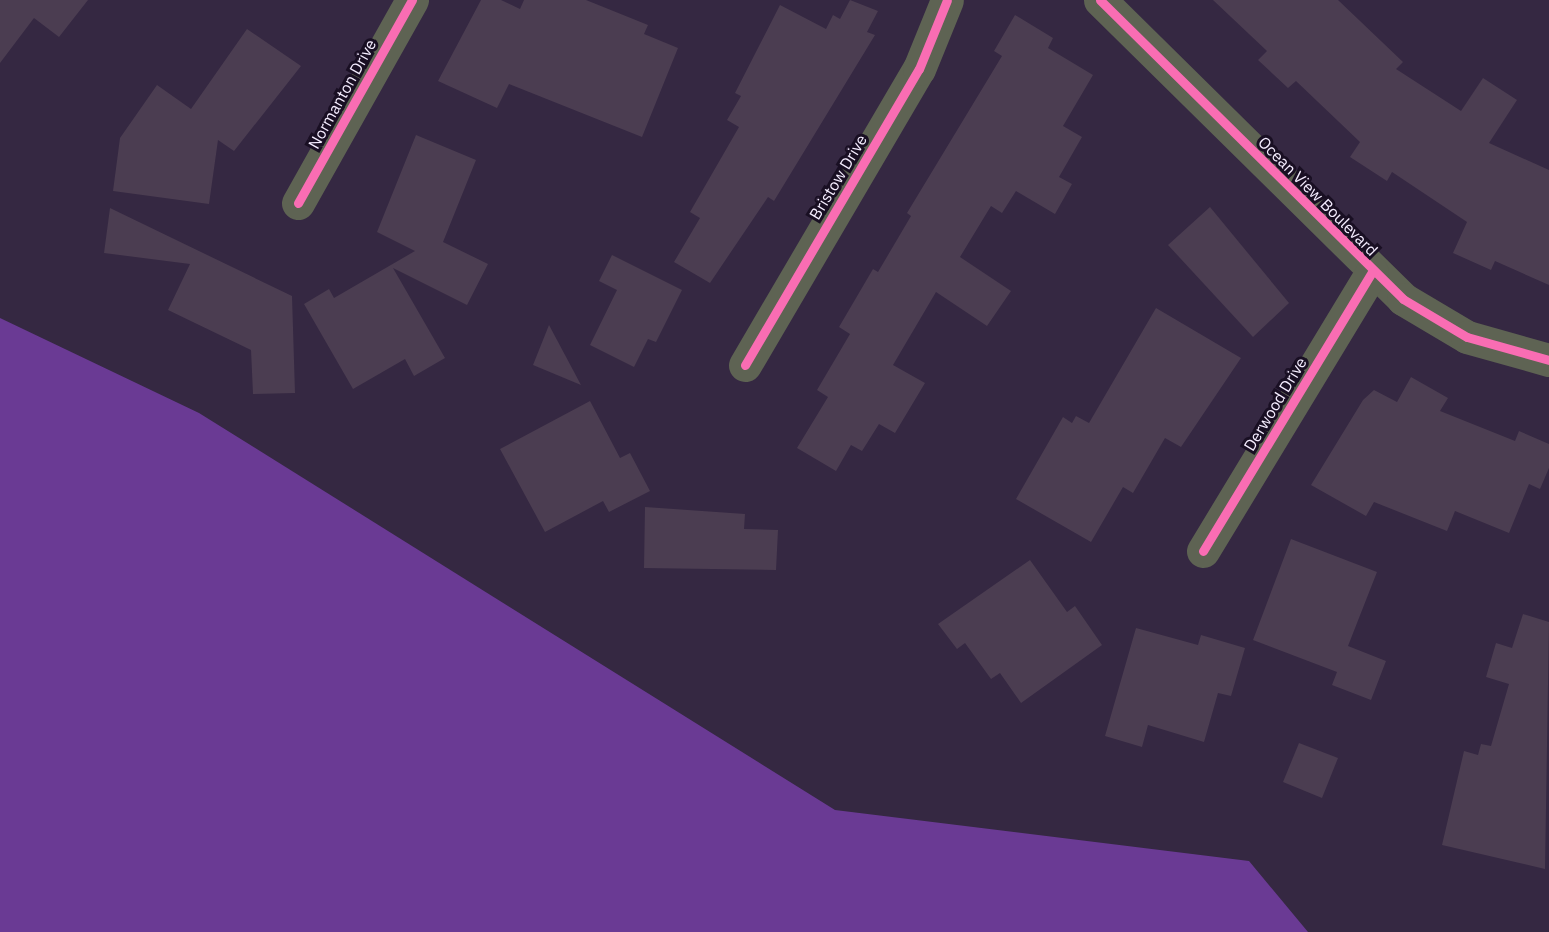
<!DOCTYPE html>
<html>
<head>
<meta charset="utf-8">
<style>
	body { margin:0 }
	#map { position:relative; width:1549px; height:932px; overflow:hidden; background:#352842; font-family:"IBM Plex Sans",sans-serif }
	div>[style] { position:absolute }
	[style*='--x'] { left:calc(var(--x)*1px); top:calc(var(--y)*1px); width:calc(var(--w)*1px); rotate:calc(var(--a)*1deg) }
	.forest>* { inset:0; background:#6a3a94 }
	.building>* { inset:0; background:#4b3d51 }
	.minor>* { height:33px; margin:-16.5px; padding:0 16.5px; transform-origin:16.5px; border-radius:16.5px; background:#5e6353 }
	.cycleway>* { height:9px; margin:-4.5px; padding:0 4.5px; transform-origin:4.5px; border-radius:4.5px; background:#f96db3 }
	span { translate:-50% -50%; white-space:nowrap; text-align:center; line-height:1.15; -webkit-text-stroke:6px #190f23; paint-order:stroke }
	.street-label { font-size:16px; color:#f5edff }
</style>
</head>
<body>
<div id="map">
	<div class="forest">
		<div style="clip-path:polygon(0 318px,199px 413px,835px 810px,1249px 861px,1308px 932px,0 932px)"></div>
	</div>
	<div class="building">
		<div style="clip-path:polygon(0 0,88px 0,59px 37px,34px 18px,0 63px)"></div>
		<div style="clip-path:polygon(481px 0,501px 0,520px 9px,524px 0,586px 0,648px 25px,644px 34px,678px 48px,642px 137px,509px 84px,497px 108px,438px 81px)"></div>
		<div style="clip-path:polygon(850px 0,878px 11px,867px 32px,875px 35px,774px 201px,768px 197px,710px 283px,674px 262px,700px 218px,690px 212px,739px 127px,727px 120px,741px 96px,735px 93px,780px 5px,826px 29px,833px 15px,840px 19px)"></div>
		<div style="clip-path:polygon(1213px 0,1338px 0,1403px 62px,1396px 69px,1461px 111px,1483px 78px,1517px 100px,1489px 143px,1549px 170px,1549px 285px,1495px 261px,1491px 270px,1453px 253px,1467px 222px,1392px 172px,1387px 181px,1350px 157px,1360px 142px,1296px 81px,1288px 88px,1258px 60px,1267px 51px)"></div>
		<div style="clip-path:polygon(1015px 15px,1053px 38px,1048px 48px,1093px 75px,1063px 126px,1082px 137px,1059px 177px,1072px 184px,1055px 214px,1016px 191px,1002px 213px,991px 206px,960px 257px,1011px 291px,987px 326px,936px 292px,893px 365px,925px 383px,895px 433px,879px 424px,862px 451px,851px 445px,836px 471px,797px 448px,828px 397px,817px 390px,850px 334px,839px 327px,873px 269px,878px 272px,911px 216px,907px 213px,1002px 56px,994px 51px)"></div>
		<div style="clip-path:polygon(247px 29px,301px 66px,234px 151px,218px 140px,209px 204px,113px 191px,120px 138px,157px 85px,191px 109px)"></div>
		<div style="clip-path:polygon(416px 135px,476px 160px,443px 242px,488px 264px,467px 305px,393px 268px,445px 358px,414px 376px,405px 359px,353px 389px,304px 304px,329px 289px,334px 298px,415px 251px,377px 232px)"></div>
		<div style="clip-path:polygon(1210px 207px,1289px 303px,1253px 337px,1168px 245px)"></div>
		<div style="clip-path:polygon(110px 208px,292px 296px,295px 393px,253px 394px,251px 350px,168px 310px,190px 264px,104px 253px)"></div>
		<div style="clip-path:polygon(612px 255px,682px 290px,656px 342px,648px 339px,634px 367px,590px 345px,617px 290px,599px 281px)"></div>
		<div style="clip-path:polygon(1156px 308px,1241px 358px,1181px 447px,1165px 438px,1133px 493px,1123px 487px,1091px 542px,1016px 499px,1063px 417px,1072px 423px,1076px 416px,1089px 423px)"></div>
		<div style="clip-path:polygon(549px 325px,581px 385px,533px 365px)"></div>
		<div style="clip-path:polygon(1411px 377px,1448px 398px,1440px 411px,1515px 441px,1519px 431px,1549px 444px,1549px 468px,1540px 489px,1529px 484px,1509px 533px,1455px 511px,1447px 531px,1374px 502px,1366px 516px,1311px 485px,1363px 400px,1374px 390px,1397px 402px)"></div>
		<div style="clip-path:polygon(590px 401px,620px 458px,630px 453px,650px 491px,609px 512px,603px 501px,545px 532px,500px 449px)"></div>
		<div style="clip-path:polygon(645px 507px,745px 514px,744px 529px,778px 530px,776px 570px,644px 568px)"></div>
		<div style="clip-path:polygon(1291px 539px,1377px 572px,1348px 646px,1386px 661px,1371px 700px,1332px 685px,1337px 672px,1253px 640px)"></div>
		<div style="clip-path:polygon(1030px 560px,1067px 612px,1075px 606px,1102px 645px,1021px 703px,1000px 673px,991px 679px,965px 643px,957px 649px,938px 624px)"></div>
		<div style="clip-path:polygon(1523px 614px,1549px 622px,1545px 869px,1442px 845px,1464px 751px,1478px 755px,1481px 744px,1491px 746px,1509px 684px,1486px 677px,1496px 643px,1512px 648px)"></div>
		<div style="clip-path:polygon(1136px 628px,1198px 645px,1201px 635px,1245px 648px,1231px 696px,1218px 693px,1204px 742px,1148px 725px,1142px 747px,1105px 736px)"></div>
		<div style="clip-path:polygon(1299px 743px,1338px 758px,1322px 798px,1283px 782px)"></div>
	</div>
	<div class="minor">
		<div style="--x:1100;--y:0;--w:426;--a:44.6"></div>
		<div style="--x:1403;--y:299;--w:74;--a:30.7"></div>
		<div style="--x:1467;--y:337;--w:85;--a:15.7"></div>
		<div style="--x:298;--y:203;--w:233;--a:-60.7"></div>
		<div style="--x:745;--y:365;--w:343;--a:-59.6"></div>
		<div style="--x:919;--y:69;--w:74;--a:-67.9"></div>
		<div style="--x:1203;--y:551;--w:326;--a:-58.8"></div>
	</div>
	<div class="cycleway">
		<div style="--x:1100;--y:0;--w:426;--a:44.6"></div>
		<div style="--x:1403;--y:299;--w:74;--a:30.7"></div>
		<div style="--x:1467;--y:337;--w:85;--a:15.7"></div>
		<div style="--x:298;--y:203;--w:233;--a:-60.7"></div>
		<div style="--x:745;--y:365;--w:343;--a:-59.6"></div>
		<div style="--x:919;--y:69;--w:74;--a:-67.9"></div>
		<div style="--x:1203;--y:551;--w:326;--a:-58.8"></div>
	</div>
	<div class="street-label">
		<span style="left:342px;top:94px;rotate:-61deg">Normanton Drive</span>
		<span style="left:838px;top:177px;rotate:-59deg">Bristow Drive</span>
		<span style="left:1318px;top:196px;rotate:45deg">Ocean View Boulevard</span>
		<span style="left:1275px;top:404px;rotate:-59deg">Derwood Drive</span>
	</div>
</div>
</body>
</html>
